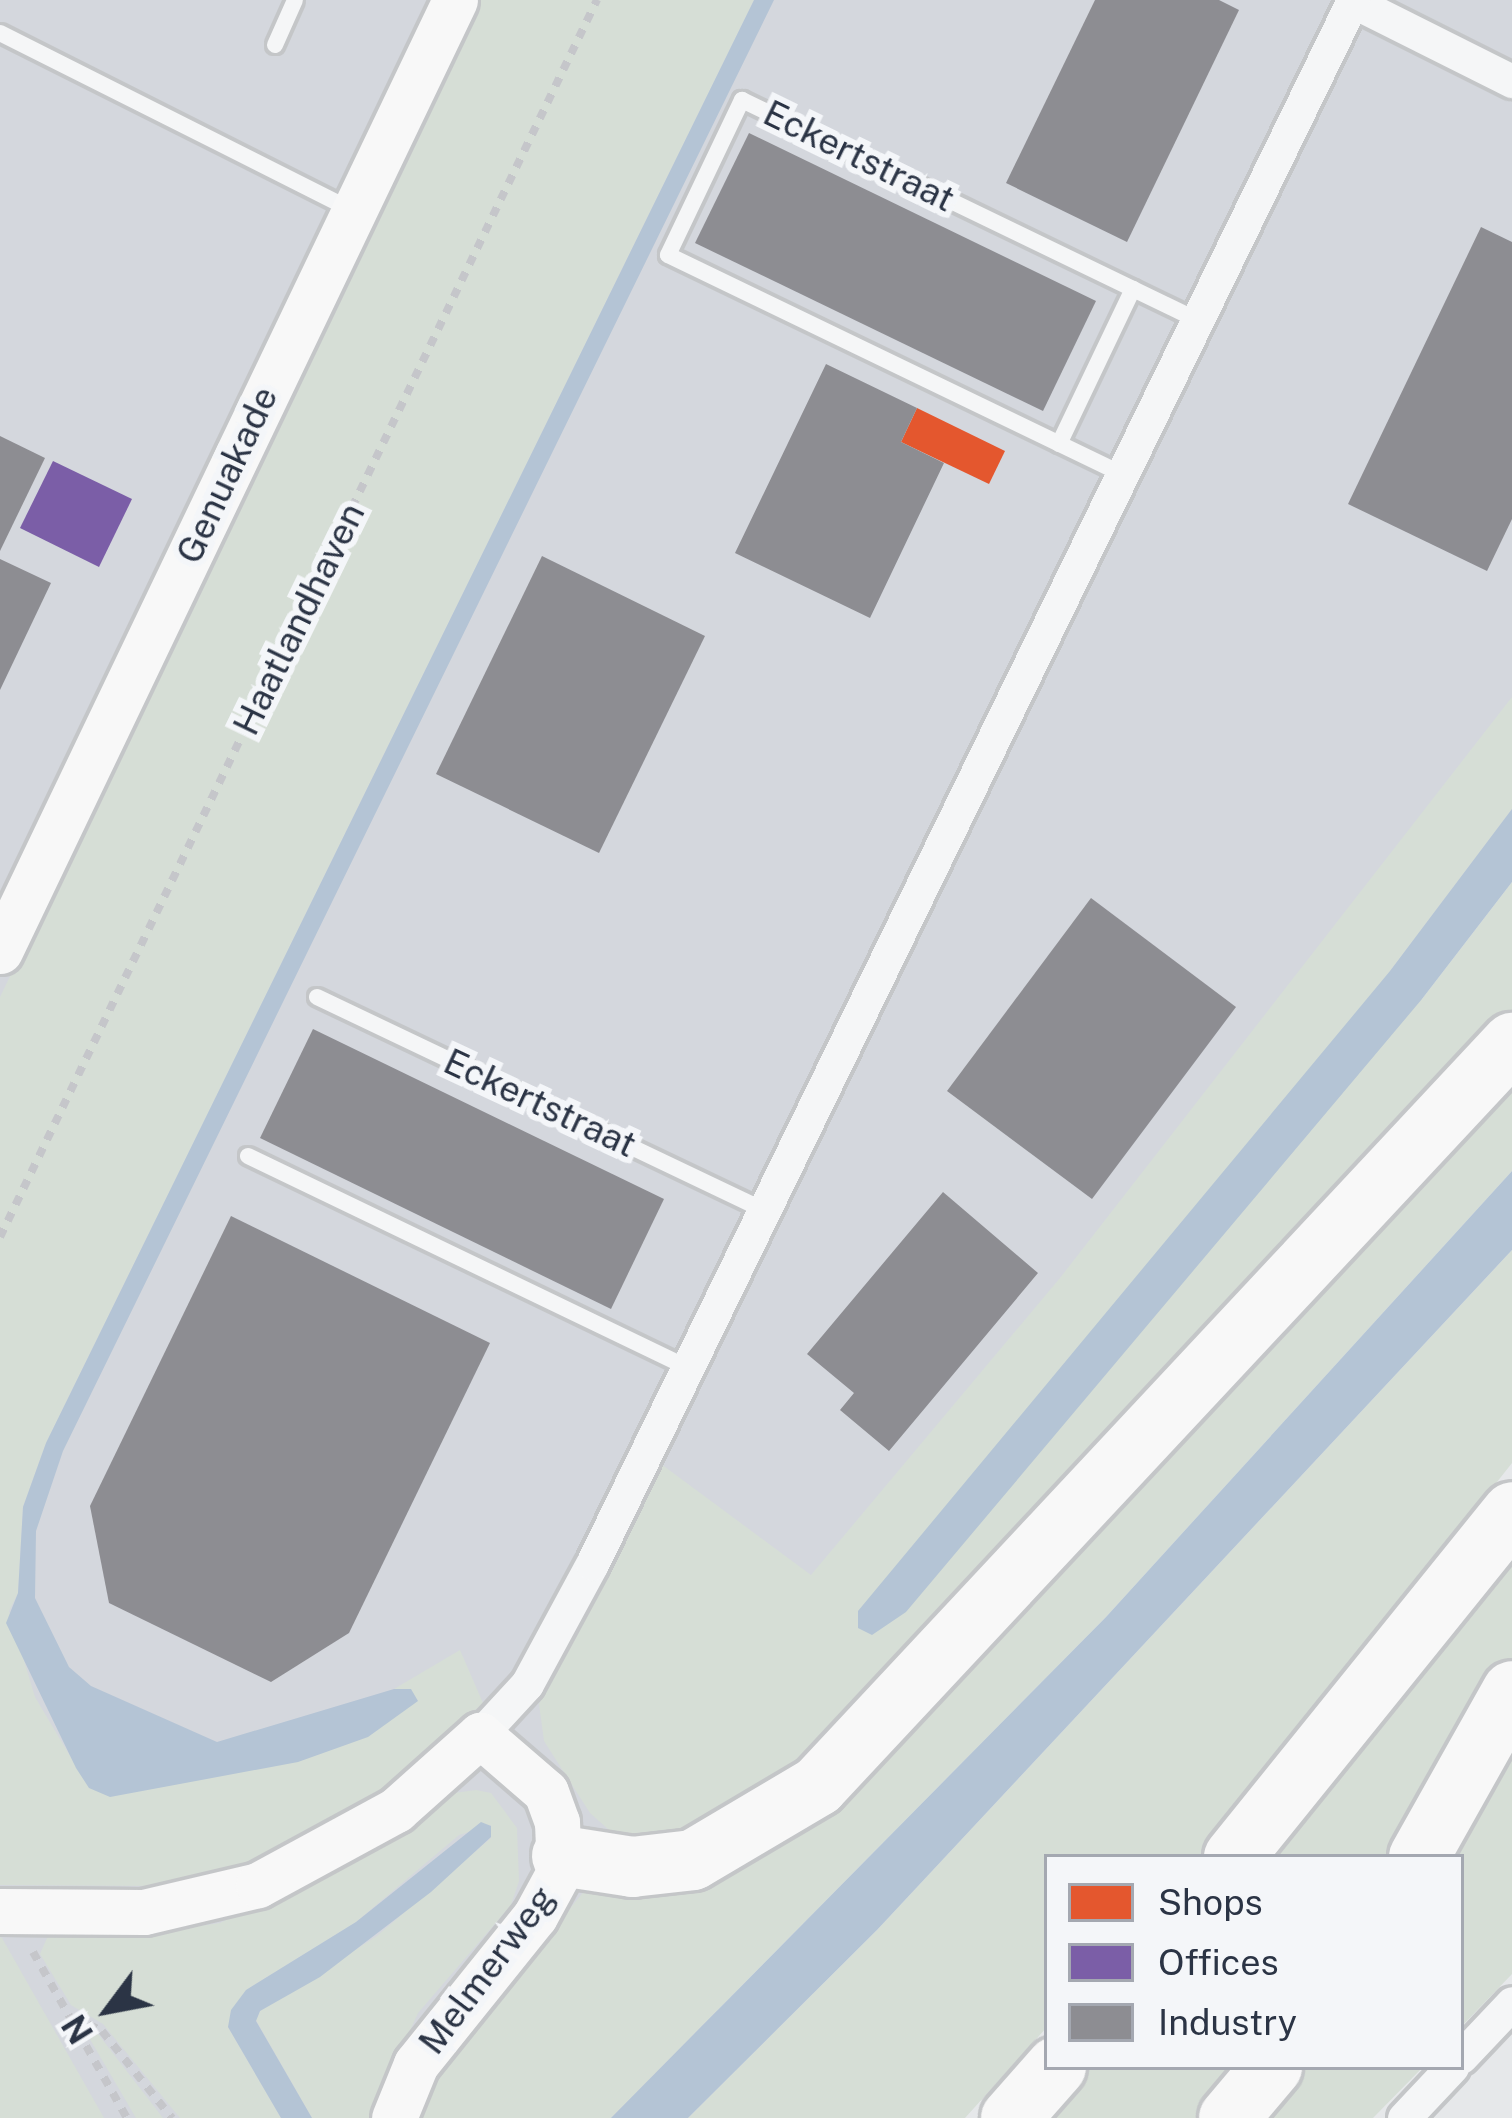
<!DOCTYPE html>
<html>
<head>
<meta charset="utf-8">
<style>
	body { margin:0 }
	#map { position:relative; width:1512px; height:2118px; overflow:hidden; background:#e6e8ea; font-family:"Public Sans",sans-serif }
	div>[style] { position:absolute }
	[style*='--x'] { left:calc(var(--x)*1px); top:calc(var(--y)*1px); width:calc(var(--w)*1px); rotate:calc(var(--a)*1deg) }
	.built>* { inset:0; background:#d4d7dd }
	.green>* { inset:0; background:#d6ded6 }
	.water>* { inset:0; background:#b4c4d5 }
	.shops>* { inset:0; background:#e4572e }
	.offices>* { inset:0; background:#7b5ea7 }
	.industry>* { inset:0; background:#8d8d92 }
	.path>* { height:8px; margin-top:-4px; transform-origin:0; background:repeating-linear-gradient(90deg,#c5c6ca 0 9px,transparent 0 18px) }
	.roads { filter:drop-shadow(3px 0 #c4c6c8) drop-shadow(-3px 0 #c4c6c8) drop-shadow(0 3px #c4c6c8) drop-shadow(0 -3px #c4c6c8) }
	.lane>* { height:16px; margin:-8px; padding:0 8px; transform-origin:8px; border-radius:8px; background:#f5f6f7 }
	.street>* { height:33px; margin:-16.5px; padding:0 16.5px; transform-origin:16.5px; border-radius:16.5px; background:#f5f6f7 }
	.secondary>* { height:45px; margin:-22.5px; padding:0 22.5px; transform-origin:22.5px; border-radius:22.5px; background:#f8f8f8 }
	.highway>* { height:60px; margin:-30px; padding:0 30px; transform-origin:30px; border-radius:30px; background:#f8f8f8 }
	span { translate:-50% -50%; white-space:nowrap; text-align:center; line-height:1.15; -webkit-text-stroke:12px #f4f6f9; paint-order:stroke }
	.street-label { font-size:36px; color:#2b3445 }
	.legend { position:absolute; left:1044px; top:1854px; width:420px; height:216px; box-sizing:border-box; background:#f4f6f9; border:3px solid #a4a8b1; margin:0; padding:15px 21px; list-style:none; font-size:36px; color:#2b3445 }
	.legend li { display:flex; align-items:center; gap:24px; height:60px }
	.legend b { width:60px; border:3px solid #a4a8b1 }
	.north { position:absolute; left:48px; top:1950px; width:120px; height:120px; -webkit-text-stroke:9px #f4f6f9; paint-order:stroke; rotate:238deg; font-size:33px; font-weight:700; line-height:48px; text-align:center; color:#2b3445 }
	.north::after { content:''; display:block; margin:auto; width:42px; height:54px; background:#2b3445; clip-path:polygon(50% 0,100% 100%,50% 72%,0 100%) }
</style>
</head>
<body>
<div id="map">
	<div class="built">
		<div style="clip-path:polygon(0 0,1512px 0,1512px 833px,645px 2118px,0 2118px)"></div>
	</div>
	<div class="green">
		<div style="clip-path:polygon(481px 0,754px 0,46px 1443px,23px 1507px,18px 1593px,9px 1611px,35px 1697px,89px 1788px,411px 1690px,394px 1689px,460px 1650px,483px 1703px,363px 1810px,266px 1858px,161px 1886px,0 1885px,0 997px)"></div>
		<div style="clip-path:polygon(1512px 697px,1512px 809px,1390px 971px,1422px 999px,1512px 882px,1512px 1013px,915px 1672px,727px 1833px,618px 1838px,590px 1813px,544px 1741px,539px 1704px,661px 1464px,811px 1575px,1060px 1278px)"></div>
		<div style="clip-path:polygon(1512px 1063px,1512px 1171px,1106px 1617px,611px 2118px,413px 2118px,432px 2077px,590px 1884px,707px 1875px)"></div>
		<div style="clip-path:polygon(1512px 1250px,1512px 1463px,1201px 1857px,1047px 1857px,1047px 2027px,965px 2118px,688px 2118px,877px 1930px)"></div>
		<div style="clip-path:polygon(1512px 1545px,1512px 1974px,1461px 2027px,1461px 1857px,1270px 1857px)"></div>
		<div style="clip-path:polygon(476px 1790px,491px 1793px,517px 1828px,519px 1881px,511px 1905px,418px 2013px,370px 2118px,312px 2118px,256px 2020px,260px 2011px,377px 1936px,491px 1838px,491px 1825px,459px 1835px,356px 1922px,246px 1990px,228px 2027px,281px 2118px,180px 2118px,103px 2024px,71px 2005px,40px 1954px,47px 1938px,67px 1933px,144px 1934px,220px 1923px,410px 1826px,454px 1793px)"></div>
		<div style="clip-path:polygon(0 1937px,2px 1938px,104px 2118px,0 2118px)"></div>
		<div style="clip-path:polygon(84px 2029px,98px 2034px,163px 2118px,136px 2118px)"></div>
		<div style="clip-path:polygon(1087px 2067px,1423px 2067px,1373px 2118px,1042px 2118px)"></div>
	</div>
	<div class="water">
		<div style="clip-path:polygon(754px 0,774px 0,63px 1451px,36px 1531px,35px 1598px,69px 1667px,91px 1686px,217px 1742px,394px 1689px,411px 1689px,418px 1701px,368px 1737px,298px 1762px,110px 1797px,89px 1788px,76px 1768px,6px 1623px,18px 1593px,23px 1507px,46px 1443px)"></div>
		<div style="clip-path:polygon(1512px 809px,1512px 882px,1422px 999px,906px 1612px,872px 1635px,858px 1628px,858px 1611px,1390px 971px)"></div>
		<div style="clip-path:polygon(1512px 1171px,1512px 1250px,877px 1930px,688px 2118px,611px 2118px,1106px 1617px)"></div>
		<div style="clip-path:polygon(481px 1822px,491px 1826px,491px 1837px,431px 1892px,320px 1977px,260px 2011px,256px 2021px,312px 2118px,281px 2118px,228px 2027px,231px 2010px,246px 1990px,356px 1922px)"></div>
	</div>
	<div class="shops">
		<div style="clip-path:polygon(917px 408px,1005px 451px,989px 484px,901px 442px)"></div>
	</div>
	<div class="offices">
		<div style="clip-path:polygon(53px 461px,132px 499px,99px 567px,20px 528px)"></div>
	</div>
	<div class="industry">
		<div style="clip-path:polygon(1095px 0,1219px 0,1239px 10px,1127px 242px,1006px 183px)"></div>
		<div style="clip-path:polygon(749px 133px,1096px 301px,1043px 411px,695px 243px)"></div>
		<div style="clip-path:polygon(1481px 227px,1512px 242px,1512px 519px,1487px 571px,1348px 504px)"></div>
		<div style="clip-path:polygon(826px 364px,917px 408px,901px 442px,944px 463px,870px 618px,735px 553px)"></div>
		<div style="clip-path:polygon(0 436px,45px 458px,0 551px)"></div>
		<div style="clip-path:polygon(542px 556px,705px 636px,599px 853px,436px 774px)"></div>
		<div style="clip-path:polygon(0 559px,51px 583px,0 690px)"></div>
		<div style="clip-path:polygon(1091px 898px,1236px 1007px,1092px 1199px,947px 1091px)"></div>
		<div style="clip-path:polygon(313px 1029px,664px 1199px,611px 1309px,260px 1138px)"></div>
		<div style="clip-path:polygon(943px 1192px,1038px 1273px,889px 1451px,840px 1410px,854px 1393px,807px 1354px)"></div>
		<div style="clip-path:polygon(231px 1216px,490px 1343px,349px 1633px,271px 1682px,109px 1603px,90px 1506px)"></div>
	</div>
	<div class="path">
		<div style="--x:0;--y:1237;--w:1374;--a:-64.24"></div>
		<div style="--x:33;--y:1952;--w:191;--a:60.5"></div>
		<div style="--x:72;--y:2017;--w:33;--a:25"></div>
		<div style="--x:102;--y:2031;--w:112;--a:51.2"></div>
	</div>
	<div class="roads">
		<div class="lane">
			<div style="--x:0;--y:33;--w:394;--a:26.7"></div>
			<div style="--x:275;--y:45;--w:49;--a:-66"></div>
			<div style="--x:1059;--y:444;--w:172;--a:-64.5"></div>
			<div style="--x:1122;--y:474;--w:504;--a:-154.25"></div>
			<div style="--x:668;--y:255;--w:172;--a:-64.5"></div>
			<div style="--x:742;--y:100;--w:505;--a:25.8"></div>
			<div style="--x:317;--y:997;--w:494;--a:25.5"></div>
			<div style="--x:248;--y:1156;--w:488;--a:25.7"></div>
		</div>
		<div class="street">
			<div style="--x:1352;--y:1;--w:179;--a:26.6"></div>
			<div style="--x:480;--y:1735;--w:69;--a:-47.3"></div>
			<div style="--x:527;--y:1684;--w:136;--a:-61.6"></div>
			<div style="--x:592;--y:1564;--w:1739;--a:-64.05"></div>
			<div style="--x:1461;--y:2057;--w:74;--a:-46.6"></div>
			<div style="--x:1404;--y:2118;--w:70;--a:-46.7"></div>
		</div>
		<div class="secondary">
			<div style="--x:0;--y:951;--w:1054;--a:-64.43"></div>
			<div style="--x:0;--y:1911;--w:144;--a:0.4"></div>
			<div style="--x:144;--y:1912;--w:117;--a:-13.3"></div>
			<div style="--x:258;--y:1885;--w:157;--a:-28.5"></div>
			<div style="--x:396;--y:1810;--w:113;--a:-41.8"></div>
			<div style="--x:480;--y:1735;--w:87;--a:40.8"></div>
			<div style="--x:546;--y:1792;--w:32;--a:70"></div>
			<div style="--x:557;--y:1822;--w:50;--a:87.7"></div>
			<div style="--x:559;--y:1872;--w:50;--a:118.6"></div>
			<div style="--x:535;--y:1916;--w:190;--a:128.8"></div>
			<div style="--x:416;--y:2064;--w:58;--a:112.2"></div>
		</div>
		<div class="highway">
			<div style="--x:562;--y:1856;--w:71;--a:8.9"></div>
			<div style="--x:632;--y:1867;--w:61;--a:-6.5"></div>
			<div style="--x:693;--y:1860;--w:145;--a:-30.6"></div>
			<div style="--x:818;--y:1786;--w:1017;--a:-46.95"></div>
			<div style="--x:1234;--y:1857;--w:443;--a:-51.1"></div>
			<div style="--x:1419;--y:1857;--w:190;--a:-60.7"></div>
			<div style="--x:1011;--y:2118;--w:68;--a:-48.6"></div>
			<div style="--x:1229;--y:2118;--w:67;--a:-49.9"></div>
		</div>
	</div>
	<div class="street-label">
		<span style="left:859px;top:156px;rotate:26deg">Eckertstraat</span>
		<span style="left:227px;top:475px;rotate:-65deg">Genuakade</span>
		<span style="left:299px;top:619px;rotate:-64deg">Haatlandhaven</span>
		<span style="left:540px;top:1103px;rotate:25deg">Eckertstraat</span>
		<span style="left:487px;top:1970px;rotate:-53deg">Melmerweg</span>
	</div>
	<ul class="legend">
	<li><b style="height:33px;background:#e4572e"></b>Shops</li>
	<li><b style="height:33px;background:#7b5ea7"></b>Offices</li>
	<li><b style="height:33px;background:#8d8d92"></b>Industry</li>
	</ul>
	<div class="north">N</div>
</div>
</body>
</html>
